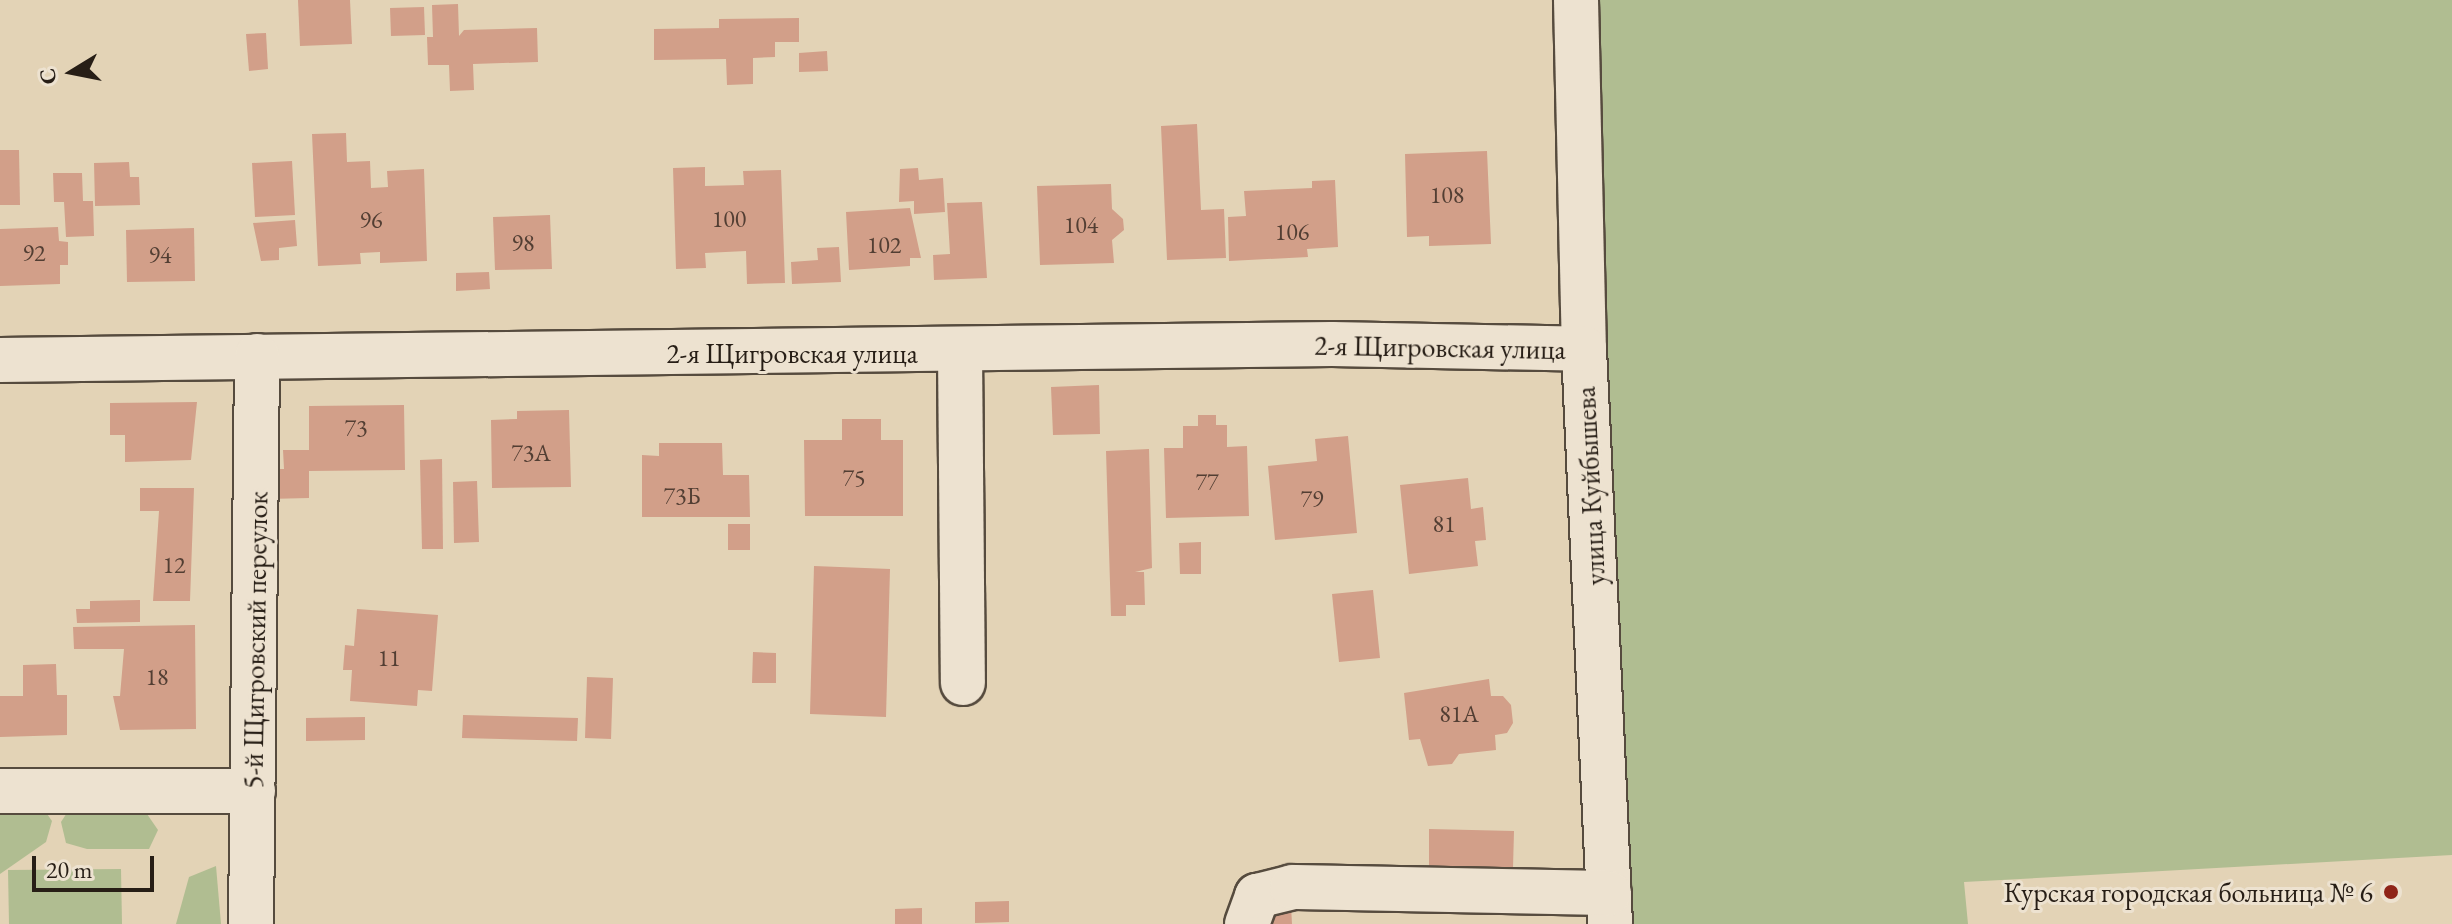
<!DOCTYPE html>
<html>
<head>
<meta charset="utf-8">
<style>
	body { margin:0 }
	#map { position:relative; width:2452px; height:924px; overflow:hidden; background:#e3d3b6; font-family:"EB Garamond",serif }
	div>[style] { position:absolute }
	[style*='--x'] { left:calc(var(--x)*1px); top:calc(var(--y)*1px); width:calc(var(--w)*1px); rotate:calc(var(--a)*1deg) }
	.green>* { inset:0; background:#b0bd91 }
	.building>* { inset:0; background:#d29f89 }
	.roads { filter:drop-shadow(2px 0 #564b3e) drop-shadow(-2px 0 #564b3e) drop-shadow(0 2px #564b3e) drop-shadow(0 -2px #564b3e) }
	.minor>* { height:44px; margin:-22px; padding:0 22px; transform-origin:22px; border-radius:22px; background:#ede2d0 }
	.dots>* { width:22px; height:22px; translate:-50% -50%; box-sizing:border-box; border:4px solid #ede2d0; border-radius:50% }
	span { translate:-50% -50%; white-space:nowrap; text-align:center; line-height:1.15; -webkit-text-stroke:6px #ede2d0; paint-order:stroke }
	.number-label { font-size:24px; color:#523e33 }
	.number-label span { -webkit-text-stroke-width:0 }
	.street-label { font-size:28px; color:#271e16 }
	.poi-label { font-size:28px; color:#271e16 }
	.right { translate:-100% -50%; text-align:right }
	.north { position:absolute; left:32px; top:32px; width:80px; height:80px; -webkit-text-stroke:6px #ede2d0; paint-order:stroke; rotate:260deg; font-size:22px; font-weight:700; line-height:32px; text-align:center; color:#271e16 }
	.north::after { content:''; display:block; margin:auto; width:28px; height:36px; background:#271e16; clip-path:polygon(50% 0,100% 100%,50% 72%,0 100%) }
	.scale { position:absolute; left:32px; top:856px; width:122px; height:36px; box-sizing:border-box; border:4px solid #271e16; border-top:0; padding-left:10px; font-size:24px; line-height:28px; white-space:nowrap; color:#271e16; -webkit-text-stroke:6px #ede2d0; paint-order:stroke }
</style>
</head>
<body>
<div id="map">
	<div class="green">
		<div style="clip-path:polygon(1589px 0,2452px 0,2452px 855px,1964px 882px,1968px 924px,1626px 924px)"></div>
		<div style="clip-path:polygon(136px 798px,158px 830px,149px 849px,87px 849px,66px 843px,61px 822px,74px 802px)"></div>
		<div style="clip-path:polygon(0 804px,40px 804px,52px 821px,46px 842px,0 874px)"></div>
		<div style="clip-path:polygon(216px 866px,221px 924px,176px 924px,189px 877px)"></div>
		<div style="clip-path:polygon(121px 869px,122px 924px,9px 924px,8px 870px)"></div>
	</div>
	<div class="building">
		<div style="clip-path:polygon(298px 0,350px 0,352px 44px,300px 46px)"></div>
		<div style="clip-path:polygon(458px 4px,459px 36px,464px 30px,537px 28px,538px 62px,473px 64px,474px 90px,450px 91px,449px 65px,428px 65px,427px 37px,433px 37px,432px 5px)"></div>
		<div style="clip-path:polygon(424px 7px,425px 35px,391px 36px,390px 8px)"></div>
		<div style="clip-path:polygon(799px 18px,799px 42px,775px 42px,775px 57px,753px 58px,753px 84px,727px 85px,726px 59px,654px 60px,654px 29px,719px 28px,719px 19px)"></div>
		<div style="clip-path:polygon(266px 33px,268px 69px,249px 71px,246px 34px)"></div>
		<div style="clip-path:polygon(827px 51px,828px 71px,799px 72px,799px 53px)"></div>
		<div style="clip-path:polygon(1197px 124px,1201px 210px,1224px 209px,1226px 258px,1167px 260px,1161px 126px)"></div>
		<div style="clip-path:polygon(346px 133px,347px 162px,370px 161px,371px 188px,388px 187px,387px 171px,424px 169px,427px 261px,380px 263px,380px 252px,360px 253px,361px 264px,318px 266px,312px 134px)"></div>
		<div style="clip-path:polygon(0 150px,19px 150px,20px 205px,0 205px)"></div>
		<div style="clip-path:polygon(1487px 151px,1491px 244px,1429px 246px,1429px 236px,1407px 237px,1405px 154px)"></div>
		<div style="clip-path:polygon(292px 161px,295px 215px,255px 217px,252px 163px)"></div>
		<div style="clip-path:polygon(129px 162px,130px 177px,139px 177px,140px 205px,95px 206px,94px 163px)"></div>
		<div style="clip-path:polygon(705px 167px,705px 186px,744px 185px,743px 171px,781px 170px,785px 283px,747px 284px,746px 251px,705px 253px,706px 268px,676px 269px,673px 168px)"></div>
		<div style="clip-path:polygon(918px 168px,919px 180px,943px 178px,945px 212px,914px 214px,914px 201px,899px 202px,900px 169px)"></div>
		<div style="clip-path:polygon(53px 173px,82px 173px,83px 201px,93px 201px,94px 236px,66px 237px,64px 202px,54px 202px)"></div>
		<div style="clip-path:polygon(1335px 180px,1338px 247px,1307px 249px,1308px 257px,1229px 261px,1228px 217px,1246px 216px,1244px 191px,1312px 188px,1312px 181px)"></div>
		<div style="clip-path:polygon(1111px 184px,1112px 209px,1123px 219px,1124px 230px,1112px 240px,1114px 263px,1040px 265px,1037px 186px)"></div>
		<div style="clip-path:polygon(982px 202px,987px 278px,934px 280px,933px 255px,950px 254px,947px 203px)"></div>
		<div style="clip-path:polygon(910px 208px,921px 258px,910px 258px,910px 266px,849px 270px,846px 212px)"></div>
		<div style="clip-path:polygon(550px 215px,552px 269px,495px 270px,493px 217px)"></div>
		<div style="clip-path:polygon(295px 220px,297px 246px,279px 248px,279px 260px,261px 261px,253px 223px)"></div>
		<div style="clip-path:polygon(58px 227px,59px 241px,68px 242px,68px 265px,60px 265px,60px 284px,0 286px,0 229px)"></div>
		<div style="clip-path:polygon(194px 228px,195px 281px,127px 282px,126px 230px)"></div>
		<div style="clip-path:polygon(839px 247px,841px 282px,792px 284px,791px 262px,818px 260px,817px 248px)"></div>
		<div style="clip-path:polygon(489px 272px,490px 289px,456px 291px,456px 273px)"></div>
		<div style="clip-path:polygon(1099px 385px,1100px 434px,1053px 435px,1051px 387px)"></div>
		<div style="clip-path:polygon(197px 402px,191px 460px,125px 462px,125px 435px,110px 435px,110px 403px)"></div>
		<div style="clip-path:polygon(404px 405px,405px 470px,309px 471px,309px 498px,268px 499px,267px 469px,284px 469px,283px 450px,309px 450px,309px 406px)"></div>
		<div style="clip-path:polygon(569px 410px,571px 487px,492px 488px,491px 420px,517px 419px,517px 411px)"></div>
		<div style="clip-path:polygon(1198px 415px,1216px 415px,1216px 425px,1227px 425px,1227px 447px,1247px 446px,1249px 516px,1166px 518px,1164px 448px,1183px 448px,1183px 426px,1198px 426px)"></div>
		<div style="clip-path:polygon(842px 419px,881px 419px,881px 440px,903px 440px,903px 516px,805px 516px,804px 440px,842px 440px)"></div>
		<div style="clip-path:polygon(1348px 436px,1357px 533px,1275px 540px,1268px 466px,1317px 461px,1315px 439px)"></div>
		<div style="clip-path:polygon(659px 443px,722px 443px,723px 475px,749px 475px,750px 517px,642px 517px,642px 455px,659px 456px)"></div>
		<div style="clip-path:polygon(1149px 449px,1152px 568px,1135px 572px,1144px 572px,1145px 605px,1126px 605px,1126px 616px,1111px 616px,1106px 451px)"></div>
		<div style="clip-path:polygon(442px 459px,443px 549px,422px 549px,420px 460px)"></div>
		<div style="clip-path:polygon(1468px 478px,1471px 509px,1483px 507px,1486px 540px,1475px 541px,1478px 566px,1409px 574px,1400px 485px)"></div>
		<div style="clip-path:polygon(477px 481px,479px 542px,454px 543px,453px 482px)"></div>
		<div style="clip-path:polygon(140px 488px,194px 488px,190px 601px,153px 601px,159px 511px,140px 511px)"></div>
		<div style="clip-path:polygon(728px 524px,750px 524px,750px 550px,728px 550px)"></div>
		<div style="clip-path:polygon(1201px 542px,1201px 574px,1180px 574px,1179px 543px)"></div>
		<div style="clip-path:polygon(814px 566px,890px 569px,886px 717px,810px 714px)"></div>
		<div style="clip-path:polygon(1373px 590px,1380px 658px,1339px 662px,1332px 594px)"></div>
		<div style="clip-path:polygon(140px 600px,140px 622px,77px 623px,76px 609px,90px 609px,90px 601px)"></div>
		<div style="clip-path:polygon(357px 609px,438px 615px,432px 691px,418px 690px,417px 706px,350px 701px,352px 670px,343px 670px,345px 645px,354px 646px)"></div>
		<div style="clip-path:polygon(195px 625px,196px 729px,120px 730px,113px 696px,120px 696px,124px 649px,74px 649px,73px 627px)"></div>
		<div style="clip-path:polygon(753px 652px,776px 653px,776px 683px,752px 683px)"></div>
		<div style="clip-path:polygon(56px 664px,57px 695px,67px 695px,67px 735px,0 737px,0 696px,23px 696px,23px 665px)"></div>
		<div style="clip-path:polygon(587px 677px,613px 678px,611px 739px,585px 738px)"></div>
		<div style="clip-path:polygon(1489px 679px,1491px 696px,1503px 696px,1511px 705px,1513px 723px,1507px 733px,1495px 735px,1496px 750px,1459px 754px,1452px 764px,1428px 766px,1420px 739px,1409px 740px,1404px 693px)"></div>
		<div style="clip-path:polygon(463px 715px,578px 718px,577px 741px,462px 738px)"></div>
		<div style="clip-path:polygon(365px 717px,365px 740px,306px 741px,306px 718px)"></div>
		<div style="clip-path:polygon(1429px 829px,1514px 831px,1513px 868px,1429px 867px)"></div>
		<div style="clip-path:polygon(1009px 901px,1009px 922px,975px 923px,975px 902px)"></div>
		<div style="clip-path:polygon(1291px 906px,1292px 924px,1268px 924px,1268px 907px)"></div>
		<div style="clip-path:polygon(922px 908px,922px 924px,895px 924px,895px 909px)"></div>
	</div>
	<div class="roads">
		<div class="minor">
			<div style="--x:1576;--y:0;--w:349;--a:88.7"></div>
			<div style="--x:1584;--y:349;--w:576;--a:87.41"></div>
			<div style="--x:960;--y:352;--w:331;--a:89.5"></div>
			<div style="--x:0;--y:360;--w:1332;--a:-0.69"></div>
			<div style="--x:1332;--y:344;--w:252;--a:1.1"></div>
			<div style="--x:0;--y:791;--w:253;--a:0"></div>
			<div style="--x:251;--y:924;--w:568;--a:-89.39"></div>
			<div style="--x:1247;--y:924;--w:30;--a:-70"></div>
			<div style="--x:1257;--y:896;--w:36;--a:-14"></div>
			<div style="--x:1292;--y:887;--w:317;--a:1.1"></div>
		</div>
	</div>
	<div class="dots">
		<div style="left:2391px;top:892px;background:#8f2418"></div>
	</div>
	<div class="number-label">
		<span style="left:1447px;top:195px">108</span>
		<span style="left:729px;top:219px">100</span>
		<span style="left:371px;top:220px">96</span>
		<span style="left:1081px;top:225px">104</span>
		<span style="left:1292px;top:232px">106</span>
		<span style="left:523px;top:243px">98</span>
		<span style="left:884px;top:245px">102</span>
		<span style="left:34px;top:253px">92</span>
		<span style="left:160px;top:255px">94</span>
		<span style="left:356px;top:428px">73</span>
		<span style="left:531px;top:453px">73А</span>
		<span style="left:854px;top:478px">75</span>
		<span style="left:1207px;top:482px">77</span>
		<span style="left:682px;top:496px">73Б</span>
		<span style="left:1312px;top:499px">79</span>
		<span style="left:1444px;top:524px">81</span>
		<span style="left:174px;top:565px">12</span>
		<span style="left:389px;top:658px">11</span>
		<span style="left:157px;top:677px">18</span>
		<span style="left:1459px;top:714px">81А</span>
	</div>
	<div class="street-label">
		<span style="left:1440px;top:347px;rotate:1deg">2-я Щигровская улица</span>
		<span style="left:792px;top:353px">2-я Щигровская улица</span>
		<span style="left:1590px;top:486px;rotate:-93deg">улица Куйбышева</span>
		<span style="left:255px;top:640px;rotate:-89deg">5-й Щигровский переулок</span>
	</div>
	<div class="poi-label">
		<span class="right" style="left:2373px;top:892px">Курская городская больница № 6</span>
	</div>
	<div class="north">С</div>
	<div class="scale">20 m</div>
</div>
</body>
</html>
